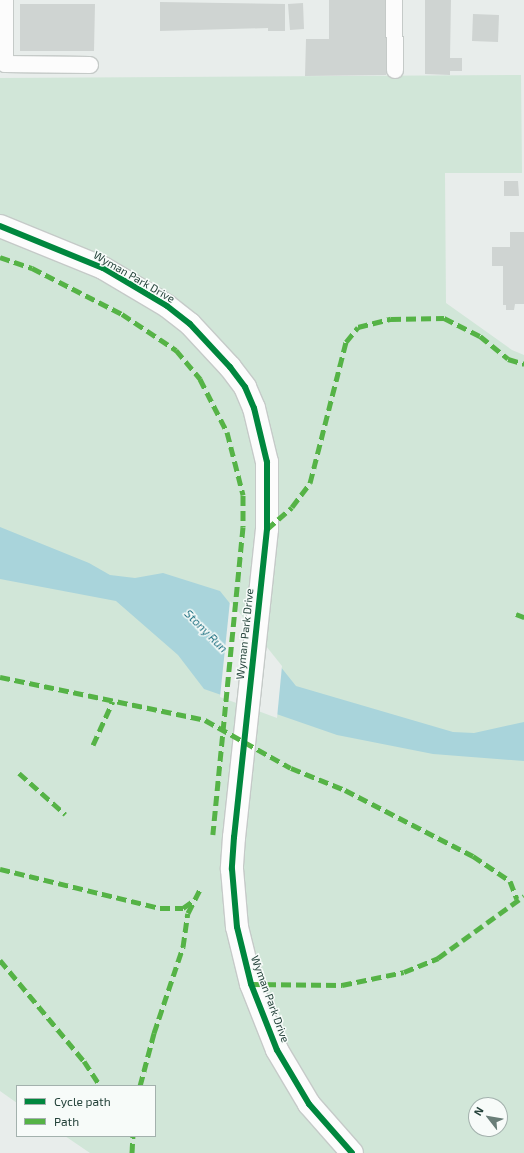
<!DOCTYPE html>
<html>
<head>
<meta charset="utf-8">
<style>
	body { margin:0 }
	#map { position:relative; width:524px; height:1153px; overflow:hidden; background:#e8edeb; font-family:"Exo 2",sans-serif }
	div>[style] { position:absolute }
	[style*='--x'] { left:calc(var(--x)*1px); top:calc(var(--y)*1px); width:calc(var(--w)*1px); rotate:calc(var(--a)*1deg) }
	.green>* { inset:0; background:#d1e6d8 }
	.water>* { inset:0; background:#a9d4db }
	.pier>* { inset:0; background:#e8edeb }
	.building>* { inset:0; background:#cfd4d2 }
	.roads { filter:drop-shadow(1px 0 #c5cac8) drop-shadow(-1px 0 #c5cac8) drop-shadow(0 1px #c5cac8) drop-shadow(0 -1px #c5cac8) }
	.service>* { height:16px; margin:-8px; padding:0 8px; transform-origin:8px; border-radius:8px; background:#fcfcfc }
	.tertiary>* { height:22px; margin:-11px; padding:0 11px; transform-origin:11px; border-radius:11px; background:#fcfcfc }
	.quiet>* { height:5px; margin-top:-2.5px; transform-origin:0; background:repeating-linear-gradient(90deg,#55b346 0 10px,transparent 0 15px) }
	.cycleway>* { height:6px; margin:-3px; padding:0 3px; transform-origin:3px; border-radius:3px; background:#00873e }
	span { translate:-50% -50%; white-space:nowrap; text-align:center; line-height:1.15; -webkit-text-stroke:3px #f7fbf9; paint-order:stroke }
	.street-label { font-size:11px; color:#24423a }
	.water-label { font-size:12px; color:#1c6f80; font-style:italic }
	.legend { position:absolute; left:16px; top:1085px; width:140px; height:52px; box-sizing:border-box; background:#f7fbf9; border:1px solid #a3b1ad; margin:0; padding:5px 7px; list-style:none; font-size:12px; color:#24423a }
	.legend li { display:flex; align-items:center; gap:8px; height:20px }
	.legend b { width:20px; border:1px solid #a3b1ad }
	.north { position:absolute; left:468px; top:1097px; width:40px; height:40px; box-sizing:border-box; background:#f7fbf9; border:1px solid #a3b1ad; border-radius:50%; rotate:301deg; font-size:11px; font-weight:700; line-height:16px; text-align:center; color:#24423a }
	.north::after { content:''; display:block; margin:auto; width:14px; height:18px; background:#697e78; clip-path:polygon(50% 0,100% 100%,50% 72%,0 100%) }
</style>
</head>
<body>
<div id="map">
	<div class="green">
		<div style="clip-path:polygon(evenodd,521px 75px,522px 173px,445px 173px,446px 303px,512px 350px,524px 355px,524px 1153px,90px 1153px,65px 1136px,155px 1136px,155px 1086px,17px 1086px,17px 1103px,0 1091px,0 78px,521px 75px,476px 1105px,500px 1105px,500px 1129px,476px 1129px,476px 1105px)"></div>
	</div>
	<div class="water">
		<div style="clip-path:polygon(0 527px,89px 563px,110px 575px,135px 578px,163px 573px,220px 591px,296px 686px,453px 732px,474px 733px,524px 722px,524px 761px,433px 754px,337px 735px,204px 689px,178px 655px,116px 601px,0 579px)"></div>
	</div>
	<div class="pier">
		<div style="clip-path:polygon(230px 601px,282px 666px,277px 718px,220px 697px)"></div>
	</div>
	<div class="building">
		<div style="clip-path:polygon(329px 0,386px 0,386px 75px,305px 76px,306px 39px,329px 39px)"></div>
		<div style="clip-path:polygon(425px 0,451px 0,450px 58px,462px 58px,462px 71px,450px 71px,450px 75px,425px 74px)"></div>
		<div style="clip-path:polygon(160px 2px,285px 4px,285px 31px,268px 31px,268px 28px,160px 31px)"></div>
		<div style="clip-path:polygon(303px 3px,304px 29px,290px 30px,288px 4px)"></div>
		<div style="clip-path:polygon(20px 4px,95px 4px,94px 51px,20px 51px)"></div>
		<div style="clip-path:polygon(473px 14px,499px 15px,498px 42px,472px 41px)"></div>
		<div style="clip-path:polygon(504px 181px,518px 181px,519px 196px,504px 196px)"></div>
		<div style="clip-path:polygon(510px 232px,524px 232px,524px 304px,515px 304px,514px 310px,506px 310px,506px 305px,503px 305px,503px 266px,492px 266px,492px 247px,510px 247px)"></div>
	</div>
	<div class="roads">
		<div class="service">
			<div style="--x:5;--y:0;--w:64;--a:90"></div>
			<div style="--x:5;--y:64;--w:85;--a:0.7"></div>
			<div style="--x:394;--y:0;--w:70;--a:89.2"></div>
		</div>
		<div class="tertiary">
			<div style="--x:0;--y:226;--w:111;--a:22.2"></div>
			<div style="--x:103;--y:268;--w:74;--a:30.7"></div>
			<div style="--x:167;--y:306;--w:29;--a:38"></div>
			<div style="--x:190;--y:324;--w:59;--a:47.1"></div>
			<div style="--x:230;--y:367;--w:25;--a:53"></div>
			<div style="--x:245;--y:387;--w:23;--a:67"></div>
			<div style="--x:254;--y:408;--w:56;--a:76.5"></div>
			<div style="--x:267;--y:462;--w:67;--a:90"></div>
			<div style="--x:267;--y:529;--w:310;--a:96.1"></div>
			<div style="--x:234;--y:837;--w:32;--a:94"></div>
			<div style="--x:232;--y:869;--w:58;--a:85.1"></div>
			<div style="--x:237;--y:927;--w:59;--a:76.2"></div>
			<div style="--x:251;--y:984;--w:71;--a:68.5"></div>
			<div style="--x:277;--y:1050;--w:63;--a:59.3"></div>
			<div style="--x:309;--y:1104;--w:65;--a:48.7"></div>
		</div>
	</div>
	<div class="quiet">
		<div style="--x:0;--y:257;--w:34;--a:19"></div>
		<div style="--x:32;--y:268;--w:101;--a:27.1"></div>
		<div style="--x:122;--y:314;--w:65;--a:33.7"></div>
		<div style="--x:176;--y:350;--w:38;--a:50"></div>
		<div style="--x:200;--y:379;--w:59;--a:63"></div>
		<div style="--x:227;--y:432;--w:65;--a:75.7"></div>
		<div style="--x:243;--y:495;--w:32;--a:90"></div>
		<div style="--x:243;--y:527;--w:309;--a:95.6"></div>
		<div style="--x:267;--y:529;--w:33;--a:-41"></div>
		<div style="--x:292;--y:507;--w:30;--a:-53"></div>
		<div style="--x:310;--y:483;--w:146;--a:-75.7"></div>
		<div style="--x:346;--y:342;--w:19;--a:-51"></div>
		<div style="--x:358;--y:327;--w:34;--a:-14"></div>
		<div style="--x:391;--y:319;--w:53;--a:-1.1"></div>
		<div style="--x:444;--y:318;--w:40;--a:26.6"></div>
		<div style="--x:480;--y:336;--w:36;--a:39"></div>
		<div style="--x:508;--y:359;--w:17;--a:17"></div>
		<div style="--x:516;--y:614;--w:9;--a:21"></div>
		<div style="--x:0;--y:677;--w:209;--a:11.8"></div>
		<div style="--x:205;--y:720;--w:98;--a:29.2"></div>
		<div style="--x:291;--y:768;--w:58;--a:22.2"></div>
		<div style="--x:345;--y:790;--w:144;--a:27.3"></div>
		<div style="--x:473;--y:856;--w:45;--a:34"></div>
		<div style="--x:510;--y:881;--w:19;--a:69"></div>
		<div style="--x:93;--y:745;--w:48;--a:-65.6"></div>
		<div style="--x:19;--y:773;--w:62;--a:41.7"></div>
		<div style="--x:0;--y:869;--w:165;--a:13.7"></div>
		<div style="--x:160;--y:908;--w:23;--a:0"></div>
		<div style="--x:183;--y:908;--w:12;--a:-35"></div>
		<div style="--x:0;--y:960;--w:131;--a:50.3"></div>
		<div style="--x:84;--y:1061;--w:30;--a:57"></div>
		<div style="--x:251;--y:984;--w:91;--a:0.6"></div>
		<div style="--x:342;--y:985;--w:63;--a:-11.8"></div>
		<div style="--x:404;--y:972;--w:37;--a:-22"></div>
		<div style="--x:438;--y:958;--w:106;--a:-35.8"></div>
		<div style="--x:140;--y:1086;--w:55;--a:-75.2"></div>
		<div style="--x:154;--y:1033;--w:91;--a:-71.4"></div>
		<div style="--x:183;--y:947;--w:34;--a:-82"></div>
		<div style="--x:188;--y:913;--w:29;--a:-63"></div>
		<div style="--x:132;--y:1153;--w:17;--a:-87"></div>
	</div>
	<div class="cycleway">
		<div style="--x:0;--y:226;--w:111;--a:22.2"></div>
		<div style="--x:103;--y:268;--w:74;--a:30.7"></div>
		<div style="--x:167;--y:306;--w:29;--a:38"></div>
		<div style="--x:190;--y:324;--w:59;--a:47.1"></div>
		<div style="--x:230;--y:367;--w:25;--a:53"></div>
		<div style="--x:245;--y:387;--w:23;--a:67"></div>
		<div style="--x:254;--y:408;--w:56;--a:76.5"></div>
		<div style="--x:267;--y:462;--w:67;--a:90"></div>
		<div style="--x:267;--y:529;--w:310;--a:96.1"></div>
		<div style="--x:234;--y:837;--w:32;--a:94"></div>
		<div style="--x:232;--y:869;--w:58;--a:85.1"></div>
		<div style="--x:237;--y:927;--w:59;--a:76.2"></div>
		<div style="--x:251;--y:984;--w:71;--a:68.5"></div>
		<div style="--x:277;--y:1050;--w:63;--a:59.3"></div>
		<div style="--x:309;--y:1104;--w:65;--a:48.7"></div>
	</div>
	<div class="street-label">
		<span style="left:134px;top:277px;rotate:30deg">Wyman Park Drive</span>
		<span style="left:245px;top:634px;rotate:-84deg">Wyman Park Drive</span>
		<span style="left:270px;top:999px;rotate:70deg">Wyman Park Drive</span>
	</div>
	<div class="water-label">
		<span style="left:206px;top:631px;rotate:45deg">Stony Run</span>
	</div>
	<ul class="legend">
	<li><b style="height:5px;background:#00873e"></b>Cycle path</li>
	<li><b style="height:5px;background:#55b346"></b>Path</li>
	</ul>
	<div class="north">N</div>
</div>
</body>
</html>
